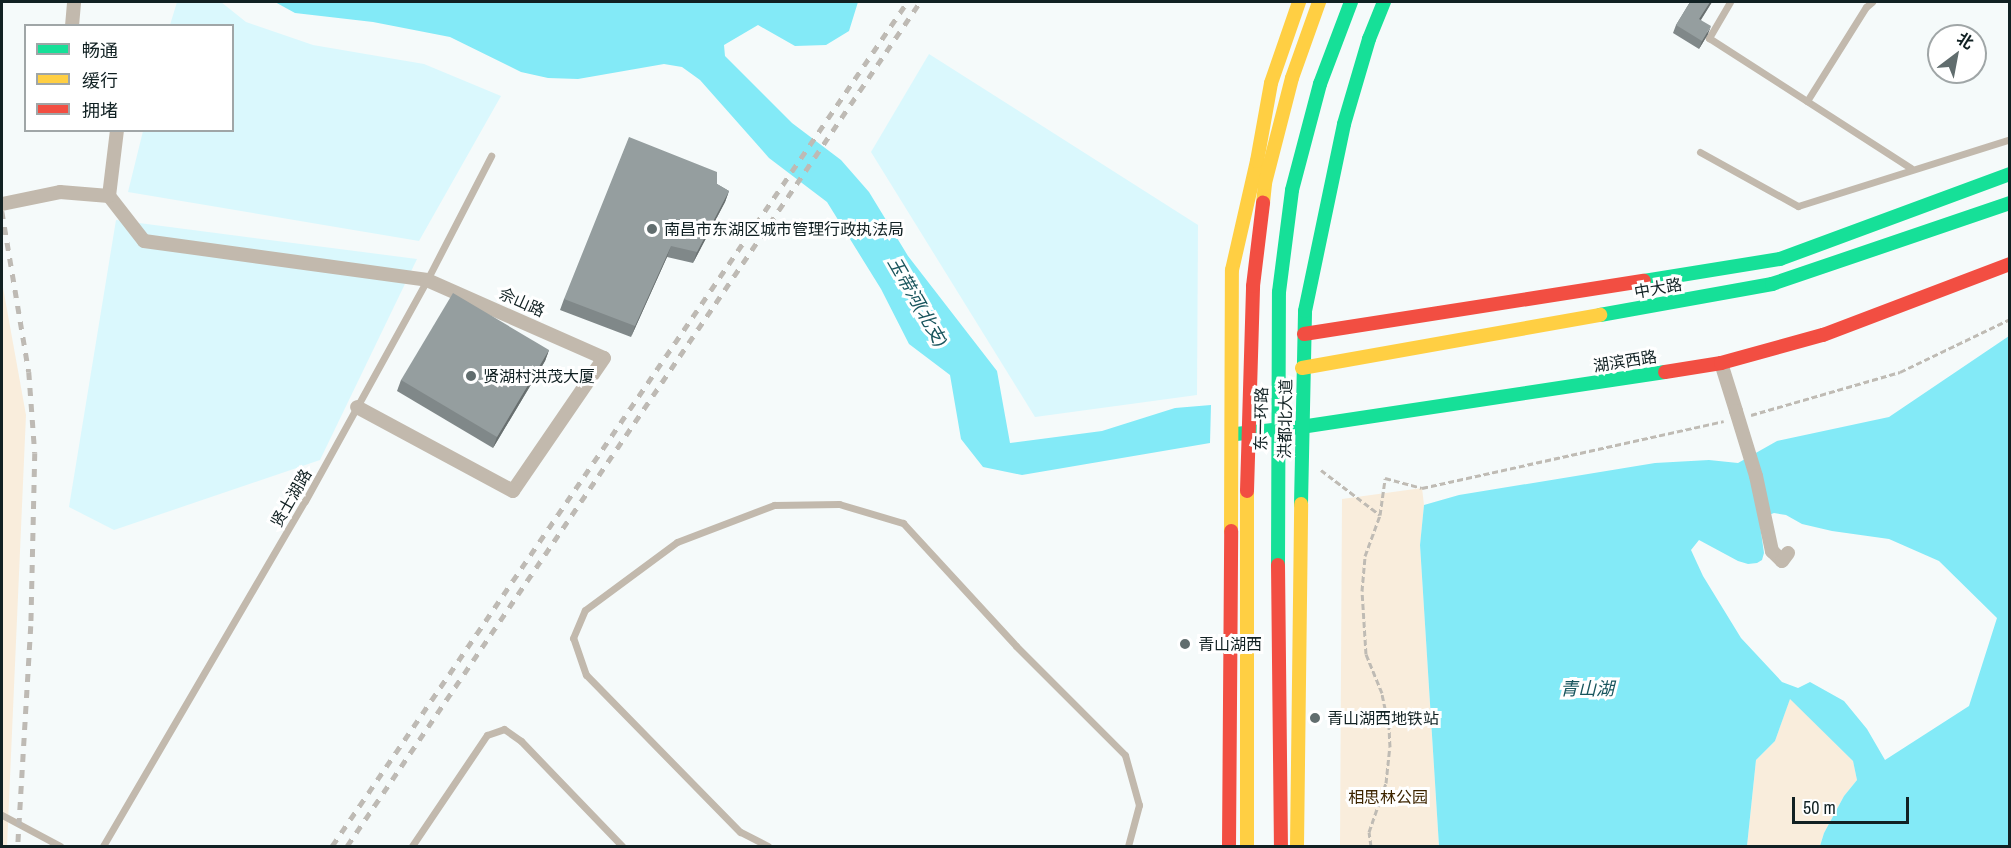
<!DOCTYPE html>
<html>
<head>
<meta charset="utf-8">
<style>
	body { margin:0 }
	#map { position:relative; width:2011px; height:848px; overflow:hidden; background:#f5fafa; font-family:"Archivo Narrow","Noto Sans SC",sans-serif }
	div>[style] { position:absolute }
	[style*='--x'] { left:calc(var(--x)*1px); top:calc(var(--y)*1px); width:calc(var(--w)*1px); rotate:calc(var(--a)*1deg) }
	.built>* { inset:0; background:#daf8fd }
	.green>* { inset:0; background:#f9eddc }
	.water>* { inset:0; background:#83eaf7 }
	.path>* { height:3px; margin-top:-1.5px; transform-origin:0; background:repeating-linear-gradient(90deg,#bfbbb4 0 6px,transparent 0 9px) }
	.lane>* { height:7px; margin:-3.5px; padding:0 3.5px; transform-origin:3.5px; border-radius:3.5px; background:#c2b9ad }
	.street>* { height:14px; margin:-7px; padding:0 7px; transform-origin:7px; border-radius:7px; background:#c2b9ad }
	.fast>* { height:14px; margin:-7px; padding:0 7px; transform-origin:7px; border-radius:7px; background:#16e098 }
	.slow>* { height:14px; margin:-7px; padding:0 7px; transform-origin:7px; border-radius:7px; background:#ffcf43 }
	.jam>* { height:14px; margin:-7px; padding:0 7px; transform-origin:7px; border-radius:7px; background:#f24e42 }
	.rail>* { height:4.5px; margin-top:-2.25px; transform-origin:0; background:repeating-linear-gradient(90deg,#bebab4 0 8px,transparent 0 16px) }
	.street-bridge>* { height:14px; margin:-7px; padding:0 7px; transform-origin:7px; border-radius:7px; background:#c2b9ad }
	.fast-bridge>* { height:14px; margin:-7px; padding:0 7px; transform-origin:7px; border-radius:7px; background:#16e098 }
	.slow-bridge>* { height:14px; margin:-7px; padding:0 7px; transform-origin:7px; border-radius:7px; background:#ffcf43 }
	.jam-bridge>* { height:14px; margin:-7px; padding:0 7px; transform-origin:7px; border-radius:7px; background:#f24e42 }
	.wall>* { inset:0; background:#808889 }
	.shaded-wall>* { inset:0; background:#686f6f }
	.building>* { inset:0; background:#959e9f }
	.dots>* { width:16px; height:16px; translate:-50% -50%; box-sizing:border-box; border:3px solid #fff; border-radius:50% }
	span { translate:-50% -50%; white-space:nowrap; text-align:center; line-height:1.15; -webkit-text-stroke:6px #fff; paint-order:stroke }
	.poi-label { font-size:16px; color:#112123 }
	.left { translate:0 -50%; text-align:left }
	.street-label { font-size:16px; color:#112123 }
	.park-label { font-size:16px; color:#3d2500 }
	.water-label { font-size:18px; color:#19555d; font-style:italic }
	.frame { position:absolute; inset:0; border:3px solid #112123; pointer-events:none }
	.legend { position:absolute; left:24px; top:24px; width:210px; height:108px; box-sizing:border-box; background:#fff; border:2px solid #a0a6a7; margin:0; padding:8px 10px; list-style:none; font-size:18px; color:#112123 }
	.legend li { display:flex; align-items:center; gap:12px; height:30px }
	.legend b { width:30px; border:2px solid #a0a6a7 }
	.north { position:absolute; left:1927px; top:24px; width:60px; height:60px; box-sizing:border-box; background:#fff; border:2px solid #a0a6a7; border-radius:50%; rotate:32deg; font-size:16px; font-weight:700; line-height:24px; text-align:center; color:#112123 }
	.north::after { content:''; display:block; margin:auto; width:21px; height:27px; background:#616d6e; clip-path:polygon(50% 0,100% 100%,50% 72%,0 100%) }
	.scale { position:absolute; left:1792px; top:797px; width:117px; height:27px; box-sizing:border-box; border:3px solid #112123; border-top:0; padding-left:8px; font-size:18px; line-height:21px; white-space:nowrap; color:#112123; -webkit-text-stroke:4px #fff; paint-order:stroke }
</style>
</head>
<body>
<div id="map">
	<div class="built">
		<div style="clip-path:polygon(177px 2px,221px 2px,246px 22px,313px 45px,424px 64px,501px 96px,419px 241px,128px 192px,143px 131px,232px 130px,232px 26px,170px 25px)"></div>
		<div style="clip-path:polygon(929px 54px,1198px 225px,1197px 395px,1035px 417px,871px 152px)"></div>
		<div style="clip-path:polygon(116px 220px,417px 259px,320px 460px,114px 530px,69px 507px)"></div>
	</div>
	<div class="green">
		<div style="clip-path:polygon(2px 282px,26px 415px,7px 846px,2px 846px)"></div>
		<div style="clip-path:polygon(1422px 488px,1424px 505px,1420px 545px,1439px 846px,1340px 846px,1342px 499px)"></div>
		<div style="clip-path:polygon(1790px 698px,1853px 761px,1857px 780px,1844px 796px,1824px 833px,1820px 846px,1747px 846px,1756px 760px,1775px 741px)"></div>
	</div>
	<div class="water">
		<div style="clip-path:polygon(275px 2px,858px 2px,849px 31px,826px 45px,795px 46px,758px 25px,724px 45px,725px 56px,792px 123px,841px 160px,869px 192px,908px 256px,997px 371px,1010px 443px,1102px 431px,1175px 408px,1211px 405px,1210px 443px,1022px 475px,983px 467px,961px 439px,950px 375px,909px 344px,881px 289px,827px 202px,769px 158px,700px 80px,682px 67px,664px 64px,578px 79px,548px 78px,521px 72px,450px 37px,373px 22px,295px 13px)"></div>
		<div style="clip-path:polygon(evenodd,2009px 336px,2009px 846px,1820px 846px,1824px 833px,1844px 796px,1857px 780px,1853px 761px,1790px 699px,1775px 741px,1756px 760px,1747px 846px,1439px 846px,1420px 545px,1424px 505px,1459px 495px,1655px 463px,1709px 460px,1738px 463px,1777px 441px,1889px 417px,2009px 336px,1774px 513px,1786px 515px,1802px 524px,1832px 531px,1889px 539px,1939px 561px,1997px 618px,1969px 706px,1885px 760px,1867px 729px,1844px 701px,1810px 682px,1798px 688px,1782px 682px,1741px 638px,1703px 576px,1691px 550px,1699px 540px,1738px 561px,1748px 564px,1757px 563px,1762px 560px,1764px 553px,1760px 525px,1766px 516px,1774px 513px)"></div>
	</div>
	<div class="path">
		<div style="--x:1751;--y:415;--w:155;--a:-16.1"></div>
		<div style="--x:1900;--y:372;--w:122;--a:-25.7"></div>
		<div style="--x:1321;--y:470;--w:74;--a:37.3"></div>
		<div style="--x:1371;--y:846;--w:14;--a:-98"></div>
		<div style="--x:1369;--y:832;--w:52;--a:-70.9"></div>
		<div style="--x:1386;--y:783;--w:36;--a:-84"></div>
		<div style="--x:1390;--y:747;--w:20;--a:-93"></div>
		<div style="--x:1389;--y:727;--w:35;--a:-102"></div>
		<div style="--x:1382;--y:693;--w:42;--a:-112.3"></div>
		<div style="--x:1366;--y:654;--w:63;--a:-93.6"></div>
		<div style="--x:1362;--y:591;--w:35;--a:-85"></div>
		<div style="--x:1365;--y:556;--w:44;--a:-69.9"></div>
		<div style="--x:1380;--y:515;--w:37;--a:-82"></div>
		<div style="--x:1385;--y:478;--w:38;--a:15"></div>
		<div style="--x:1422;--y:488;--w:309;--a:-12.5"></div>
	</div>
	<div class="lane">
		<div style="--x:1730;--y:2;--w:42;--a:120.3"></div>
		<div style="--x:1709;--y:38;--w:240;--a:32.8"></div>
		<div style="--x:1807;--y:101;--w:111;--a:-57.9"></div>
		<div style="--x:1866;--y:7;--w:8;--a:-40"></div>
		<div style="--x:1700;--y:152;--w:112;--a:28.9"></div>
		<div style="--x:1798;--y:206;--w:222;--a:-17.5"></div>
		<div style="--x:2;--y:815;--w:66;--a:28.1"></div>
		<div style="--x:103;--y:846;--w:400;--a:-59.7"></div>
		<div style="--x:305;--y:501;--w:252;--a:-61.1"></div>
		<div style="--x:427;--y:280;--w:140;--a:-62.7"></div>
		<div style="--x:412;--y:846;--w:134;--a:-56"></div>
		<div style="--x:487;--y:735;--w:18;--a:-19"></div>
		<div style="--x:504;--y:729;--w:21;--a:35"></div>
		<div style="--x:521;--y:741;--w:146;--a:46.1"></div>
		<div style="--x:768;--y:846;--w:31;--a:-153"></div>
		<div style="--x:740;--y:832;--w:220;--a:-134.4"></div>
		<div style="--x:586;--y:675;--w:39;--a:-109"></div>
		<div style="--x:573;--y:638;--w:30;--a:-67"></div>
		<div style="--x:585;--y:610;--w:114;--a:-36.5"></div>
		<div style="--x:677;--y:542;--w:104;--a:-20.9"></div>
		<div style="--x:774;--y:505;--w:65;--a:-0.9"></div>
		<div style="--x:839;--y:504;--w:67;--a:16.5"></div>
		<div style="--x:903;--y:523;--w:167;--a:47.4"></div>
		<div style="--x:1016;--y:646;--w:154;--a:45"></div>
		<div style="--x:1125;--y:755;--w:52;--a:74.4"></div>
		<div style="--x:1139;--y:805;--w:42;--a:105"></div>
	</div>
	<div class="street">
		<div style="--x:72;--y:26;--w:24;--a:-85"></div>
		<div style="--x:117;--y:130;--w:66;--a:96.9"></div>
		<div style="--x:109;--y:196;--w:57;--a:52.1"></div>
		<div style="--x:144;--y:241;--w:286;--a:7.8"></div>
		<div style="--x:427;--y:280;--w:193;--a:23.8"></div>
		<div style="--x:604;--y:358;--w:161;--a:124.4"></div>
		<div style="--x:513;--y:491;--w:177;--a:-151.7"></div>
		<div style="--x:2;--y:204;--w:59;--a:-11.7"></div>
		<div style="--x:60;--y:192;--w:49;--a:4.7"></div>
		<div style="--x:1721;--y:363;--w:50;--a:72.6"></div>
		<div style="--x:1772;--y:551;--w:14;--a:45"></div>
		<div style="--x:1782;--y:561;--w:10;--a:-53"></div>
	</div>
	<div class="fast">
		<div style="--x:1644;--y:281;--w:138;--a:-9.2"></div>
		<div style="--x:1780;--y:259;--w:245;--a:-20.3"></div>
		<div style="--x:1600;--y:315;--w:175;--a:-10.2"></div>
		<div style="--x:1772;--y:284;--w:251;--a:-18.8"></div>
		<div style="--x:1236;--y:434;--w:65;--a:-6.1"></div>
		<div style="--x:1301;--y:427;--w:368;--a:-8.6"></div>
		<div style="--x:1301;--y:504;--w:193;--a:-88.8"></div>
		<div style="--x:1305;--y:311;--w:191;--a:-78.2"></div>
		<div style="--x:1344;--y:124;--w:89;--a:-73.6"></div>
		<div style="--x:1369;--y:39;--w:40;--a:-68"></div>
	</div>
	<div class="slow">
		<div style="--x:1302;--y:368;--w:303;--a:-10.1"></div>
		<div style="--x:1231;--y:531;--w:261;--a:-89.8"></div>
		<div style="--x:1232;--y:270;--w:112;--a:-77.1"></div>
		<div style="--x:1257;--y:161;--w:79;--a:-79.8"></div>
		<div style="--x:1271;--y:83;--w:86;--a:-70.9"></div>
		<div style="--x:1297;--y:846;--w:342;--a:-89.3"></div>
	</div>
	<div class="jam">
		<div style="--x:1304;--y:334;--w:344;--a:-8.9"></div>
		<div style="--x:1665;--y:372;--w:57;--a:-9.1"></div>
		<div style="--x:1721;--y:363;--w:106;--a:-15.4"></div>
		<div style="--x:1823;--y:335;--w:200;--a:-20.8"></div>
		<div style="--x:1229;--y:846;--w:315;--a:-89.6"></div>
	</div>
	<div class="rail">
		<div style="--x:2;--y:211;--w:163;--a:80.5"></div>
		<div style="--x:29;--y:372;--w:81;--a:85.8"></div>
		<div style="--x:35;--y:453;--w:173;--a:91.3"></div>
		<div style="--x:31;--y:626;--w:220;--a:93.4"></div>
		<div style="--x:332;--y:846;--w:1021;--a:-55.73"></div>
		<div style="--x:347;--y:846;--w:1020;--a:-55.83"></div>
	</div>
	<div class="street-bridge">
		<div style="--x:1736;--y:411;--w:68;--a:72.9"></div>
		<div style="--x:1756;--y:476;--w:77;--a:78"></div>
	</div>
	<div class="fast-bridge">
		<div style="--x:1278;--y:565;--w:273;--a:-89.8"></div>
		<div style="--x:1279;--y:292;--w:103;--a:-82.7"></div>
		<div style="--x:1292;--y:190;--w:110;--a:-75.2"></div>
		<div style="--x:1320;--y:84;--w:88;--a:-69.3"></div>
	</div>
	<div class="slow-bridge">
		<div style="--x:1263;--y:203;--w:20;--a:-84"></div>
		<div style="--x:1265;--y:183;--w:108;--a:-75.6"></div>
		<div style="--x:1292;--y:78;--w:81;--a:-70.4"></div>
		<div style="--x:1247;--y:491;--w:355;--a:90"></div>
	</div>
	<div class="jam-bridge">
		<div style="--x:1247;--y:491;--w:205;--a:-88.3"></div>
		<div style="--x:1253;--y:286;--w:84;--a:-83.1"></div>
		<div style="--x:1278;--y:565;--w:281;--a:89.4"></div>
	</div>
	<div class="wall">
		<div style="clip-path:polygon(1690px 2px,1712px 2px,1701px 20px,1708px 34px,1699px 49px,1673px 33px,1676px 25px)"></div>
		<div style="clip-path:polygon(717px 184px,729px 191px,725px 202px,693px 263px,667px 257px,631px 337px,560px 310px,564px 299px)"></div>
		<div style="clip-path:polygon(549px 350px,545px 361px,493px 448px,397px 391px,401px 380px)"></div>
	</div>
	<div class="shaded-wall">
		<div style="clip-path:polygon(1710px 2px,1712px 2px,1696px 27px,1699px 19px)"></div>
		<div style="clip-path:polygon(1711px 26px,1708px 34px,1699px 49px,1702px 41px)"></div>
		<div style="clip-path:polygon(729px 191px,725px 202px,693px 263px,697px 252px)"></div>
		<div style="clip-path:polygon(671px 246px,667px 257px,631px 337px,635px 326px)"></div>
		<div style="clip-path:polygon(549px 350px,545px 361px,493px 448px,497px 437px)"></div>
	</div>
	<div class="building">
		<div style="clip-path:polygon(1690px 2px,1710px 2px,1699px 19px,1711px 26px,1702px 41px,1676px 25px)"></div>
		<div style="clip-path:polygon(629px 137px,717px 172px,717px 184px,729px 191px,697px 252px,671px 246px,635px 326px,564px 299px)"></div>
		<div style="clip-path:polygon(453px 293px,549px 350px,497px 437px,401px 380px)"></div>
	</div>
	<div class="dots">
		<div style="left:652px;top:229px;background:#616d6e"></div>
		<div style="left:471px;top:376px;background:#616d6e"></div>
		<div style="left:1185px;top:644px;background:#616d6e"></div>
		<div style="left:1315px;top:718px;background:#616d6e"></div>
	</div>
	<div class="poi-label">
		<span class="left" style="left:664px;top:229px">南昌市东湖区城市管理行政执法局</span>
		<span class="left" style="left:483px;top:376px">贤湖村洪茂大厦</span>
		<span class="left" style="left:1198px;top:644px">青山湖西</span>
		<span class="left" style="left:1327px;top:718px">青山湖西地铁站</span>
	</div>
	<div class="street-label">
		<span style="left:1658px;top:288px;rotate:-10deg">中大路</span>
		<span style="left:522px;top:302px;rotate:24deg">佘山路</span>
		<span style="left:1625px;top:361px;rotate:-9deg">湖滨西路</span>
		<span style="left:1261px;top:419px;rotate:-89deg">东一环路</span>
		<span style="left:1285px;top:419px;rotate:-89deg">洪都北大道</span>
		<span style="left:291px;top:498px;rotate:-60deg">贤士湖路</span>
	</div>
	<div class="park-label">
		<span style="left:1388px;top:797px">相思林公园</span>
	</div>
	<div class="water-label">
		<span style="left:917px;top:302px;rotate:60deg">玉带河(北支)</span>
		<span style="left:1587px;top:689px">青山湖</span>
	</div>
	<div class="frame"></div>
	<ul class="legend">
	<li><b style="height:8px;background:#16e098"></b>畅通</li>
	<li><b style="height:8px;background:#ffcf43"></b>缓行</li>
	<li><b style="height:8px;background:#f24e42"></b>拥堵</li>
	</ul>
	<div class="north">北</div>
	<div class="scale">50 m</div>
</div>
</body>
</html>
